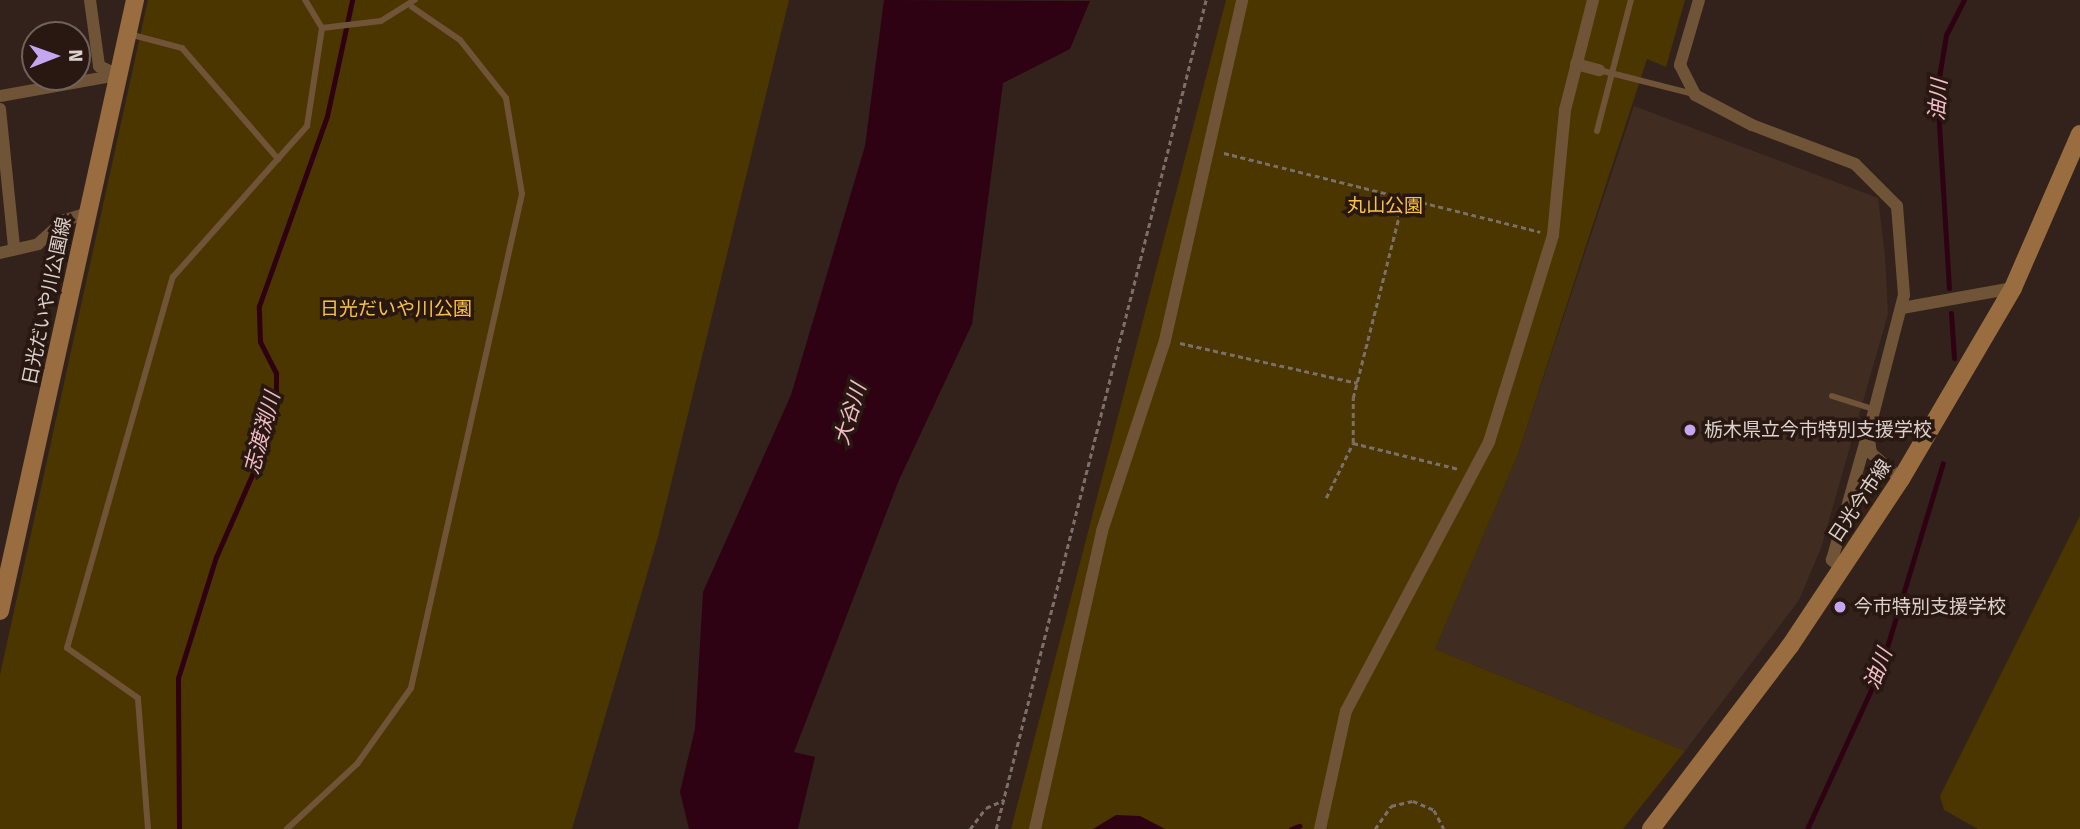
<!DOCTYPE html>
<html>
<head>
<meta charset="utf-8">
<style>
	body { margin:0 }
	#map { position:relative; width:2080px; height:829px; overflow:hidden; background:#32221b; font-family:"Fira Sans","Noto Sans JP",sans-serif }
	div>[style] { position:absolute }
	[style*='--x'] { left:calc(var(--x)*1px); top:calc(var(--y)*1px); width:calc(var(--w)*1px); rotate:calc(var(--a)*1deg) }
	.built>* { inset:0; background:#412c22 }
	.green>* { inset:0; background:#4b3600 }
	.water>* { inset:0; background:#2e0212 }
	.stream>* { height:5px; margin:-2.5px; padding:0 2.5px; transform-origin:2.5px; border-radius:2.5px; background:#2e0212 }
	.path>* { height:2.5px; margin-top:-1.25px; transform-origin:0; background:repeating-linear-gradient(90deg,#7c6e68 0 5px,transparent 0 8.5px) }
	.lane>* { height:6px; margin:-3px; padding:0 3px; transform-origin:3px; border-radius:3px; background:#705438 }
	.street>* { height:12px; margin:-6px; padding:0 6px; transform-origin:6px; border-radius:6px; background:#705438 }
	.secondary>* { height:18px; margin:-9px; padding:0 9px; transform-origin:9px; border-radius:9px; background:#996d3f }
	.dots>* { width:19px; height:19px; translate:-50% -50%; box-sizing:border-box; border:4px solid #281811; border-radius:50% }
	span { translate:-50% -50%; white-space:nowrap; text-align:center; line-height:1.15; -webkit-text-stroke:7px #281811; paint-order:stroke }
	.park-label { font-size:19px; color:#f9c340 }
	.street-label { font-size:19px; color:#dcd1cc }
	.poi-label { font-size:19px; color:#dcd1cc }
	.left { translate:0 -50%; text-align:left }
	.water-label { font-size:21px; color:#f1bdc8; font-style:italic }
	.north { position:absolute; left:21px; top:21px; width:70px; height:70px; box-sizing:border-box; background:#281811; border:2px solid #70625c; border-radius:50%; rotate:89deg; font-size:19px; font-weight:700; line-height:28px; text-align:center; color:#dcd1cc }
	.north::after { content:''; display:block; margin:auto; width:24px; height:32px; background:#c5a7f1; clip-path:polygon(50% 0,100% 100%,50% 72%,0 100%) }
</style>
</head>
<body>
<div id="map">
	<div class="built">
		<div style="clip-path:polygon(1634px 106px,1878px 198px,1885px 256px,1888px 314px,1821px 548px,1799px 600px,1685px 751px,1435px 649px,1518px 454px)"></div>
	</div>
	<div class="green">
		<div style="clip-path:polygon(148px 0,789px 0,658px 537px,572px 829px,0 829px,0 675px)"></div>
		<div style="clip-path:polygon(1226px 0,1685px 0,1666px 67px,1647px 59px,1518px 454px,1435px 649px,1685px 751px,1623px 829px,1011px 829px)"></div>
		<div style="clip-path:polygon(2080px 516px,2080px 829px,1978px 829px,1944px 810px,1940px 796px)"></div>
	</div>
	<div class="water">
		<div style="clip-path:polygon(884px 0,1090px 1px,1070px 49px,1003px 83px,972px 324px,899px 480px,794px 752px,815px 757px,798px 829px,689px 829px,680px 792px,695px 729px,703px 592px,791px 395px,865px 146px)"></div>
		<div style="clip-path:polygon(1116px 815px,1140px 816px,1165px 829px,1093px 829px)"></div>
	</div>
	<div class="stream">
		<div style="--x:1949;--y:288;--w:199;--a:-93.5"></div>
		<div style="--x:1937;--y:89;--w:55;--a:-80.5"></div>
		<div style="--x:1946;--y:35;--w:39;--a:-63"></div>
		<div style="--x:1951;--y:313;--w:45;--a:86.2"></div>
		<div style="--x:179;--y:829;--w:151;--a:-90.4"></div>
		<div style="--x:178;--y:678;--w:127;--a:-72.6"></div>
		<div style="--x:216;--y:557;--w:109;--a:-66.3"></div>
		<div style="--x:260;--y:457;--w:64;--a:-75.5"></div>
		<div style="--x:276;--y:395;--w:22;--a:-90"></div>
		<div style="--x:276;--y:373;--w:35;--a:-117"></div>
		<div style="--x:260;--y:342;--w:36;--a:-92"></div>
		<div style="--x:259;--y:306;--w:202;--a:-70.3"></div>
		<div style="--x:327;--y:116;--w:119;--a:-77.8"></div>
		<div style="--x:1291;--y:829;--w:9;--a:-21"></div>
		<div style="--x:1807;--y:829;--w:175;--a:-65.3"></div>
		<div style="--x:1880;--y:670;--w:216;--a:-73.1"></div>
	</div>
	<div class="path">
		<div style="--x:1224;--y:153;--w:326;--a:14"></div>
		<div style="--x:1180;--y:343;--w:182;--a:12.7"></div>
		<div style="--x:1353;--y:443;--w:109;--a:13.8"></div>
		<div style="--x:1326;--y:498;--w:61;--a:-63.9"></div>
		<div style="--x:1353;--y:443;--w:45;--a:-90"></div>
		<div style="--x:1353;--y:398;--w:208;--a:-75.8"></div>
		<div style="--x:970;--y:829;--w:26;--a:-53"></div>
		<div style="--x:986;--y:808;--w:20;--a:-24"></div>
		<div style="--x:996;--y:829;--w:855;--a:-75.79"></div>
		<div style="--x:1375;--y:829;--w:28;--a:-55"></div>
		<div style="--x:1391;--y:806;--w:23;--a:-13"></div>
		<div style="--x:1413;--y:801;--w:23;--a:23"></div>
		<div style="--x:1434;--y:810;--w:21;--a:62"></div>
	</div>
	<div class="lane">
		<div style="--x:322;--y:28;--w:59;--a:-6.8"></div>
		<div style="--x:381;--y:21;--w:40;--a:-32"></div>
		<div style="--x:129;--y:34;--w:55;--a:14.8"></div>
		<div style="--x:182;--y:48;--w:147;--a:49.1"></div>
		<div style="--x:1599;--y:70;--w:97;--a:14.3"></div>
		<div style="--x:1597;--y:131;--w:135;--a:-75.5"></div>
		<div style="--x:1832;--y:396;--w:43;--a:17.6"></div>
		<div style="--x:148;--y:829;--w:131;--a:-94.4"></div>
		<div style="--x:138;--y:698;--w:87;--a:-144.8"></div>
		<div style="--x:67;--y:648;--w:386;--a:-74.1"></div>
		<div style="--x:173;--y:277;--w:202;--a:-48.4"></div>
		<div style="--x:307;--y:126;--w:99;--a:-81.3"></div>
		<div style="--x:322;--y:28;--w:33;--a:-121"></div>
		<div style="--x:287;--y:829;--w:96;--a:-42.9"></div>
		<div style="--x:357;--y:764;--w:93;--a:-54.6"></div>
		<div style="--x:411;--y:688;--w:506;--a:-77.34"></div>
		<div style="--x:522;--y:194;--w:97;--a:-99.5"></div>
		<div style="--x:506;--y:98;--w:74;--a:-128.4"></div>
		<div style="--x:460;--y:40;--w:58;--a:-145.5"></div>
	</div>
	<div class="street">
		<div style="--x:90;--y:0;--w:67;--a:82.2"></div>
		<div style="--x:99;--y:66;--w:21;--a:25"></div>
		<div style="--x:1699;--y:0;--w:68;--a:106.3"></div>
		<div style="--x:1680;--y:65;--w:34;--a:63"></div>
		<div style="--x:1695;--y:95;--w:64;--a:27.8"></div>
		<div style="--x:1752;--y:125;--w:110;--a:20.7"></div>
		<div style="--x:1855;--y:164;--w:59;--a:45"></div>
		<div style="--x:1897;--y:206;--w:89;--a:85.5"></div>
		<div style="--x:1904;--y:295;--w:144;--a:104.5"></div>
		<div style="--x:1868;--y:434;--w:19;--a:81"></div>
		<div style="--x:1871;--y:453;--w:40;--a:41"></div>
		<div style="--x:1576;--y:64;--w:24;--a:15"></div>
		<div style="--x:0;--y:96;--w:120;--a:-10.1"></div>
		<div style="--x:0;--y:109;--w:139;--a:84.2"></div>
		<div style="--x:0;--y:253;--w:39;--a:-13"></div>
		<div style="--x:38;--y:244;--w:36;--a:-42"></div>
		<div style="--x:65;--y:220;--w:24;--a:-17"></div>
		<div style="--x:1902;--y:308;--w:113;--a:-10.2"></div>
		<div style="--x:1840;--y:567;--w:11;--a:-139"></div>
		<div style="--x:1832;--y:560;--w:129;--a:-74.2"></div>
		<div style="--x:1035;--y:829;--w:305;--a:-77.3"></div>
		<div style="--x:1102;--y:531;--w:201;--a:-71.7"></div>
		<div style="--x:1165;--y:340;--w:349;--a:-77.2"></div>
		<div style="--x:1320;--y:829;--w:121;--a:-77.6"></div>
		<div style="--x:1346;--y:711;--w:305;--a:-62"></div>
		<div style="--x:1489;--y:442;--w:217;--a:-72.8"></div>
		<div style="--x:1553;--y:235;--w:126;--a:-84.5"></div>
		<div style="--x:1565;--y:110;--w:114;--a:-75.7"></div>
	</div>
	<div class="secondary">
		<div style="--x:0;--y:611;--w:626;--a:-77.54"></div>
		<div style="--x:1651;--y:829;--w:230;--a:-52.8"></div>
		<div style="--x:1790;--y:646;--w:201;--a:-56.4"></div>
		<div style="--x:1901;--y:479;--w:221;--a:-59.6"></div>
		<div style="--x:2013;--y:288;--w:168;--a:-66.5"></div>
	</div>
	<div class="dots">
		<div style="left:1690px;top:430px;background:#c5a7f1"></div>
		<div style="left:1840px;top:607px;background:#c5a7f1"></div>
	</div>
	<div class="park-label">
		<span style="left:1385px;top:206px">丸山公園</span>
		<span style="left:396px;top:309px">日光だいや川公園</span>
	</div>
	<div class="street-label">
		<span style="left:47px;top:301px;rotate:-78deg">日光だいや川公園線</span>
		<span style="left:1860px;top:501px;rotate:-56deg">日光今市線</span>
	</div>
	<div class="poi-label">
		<span class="left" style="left:1704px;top:430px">栃木県立今市特別支援学校</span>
		<span class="left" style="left:1854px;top:607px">今市特別支援学校</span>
	</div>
	<div class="water-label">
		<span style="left:1938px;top:100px;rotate:-86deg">油川</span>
		<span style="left:850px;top:414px;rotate:-73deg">大谷川</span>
		<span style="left:262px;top:433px;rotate:-75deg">志渡渕川</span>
		<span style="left:1878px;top:669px;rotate:-69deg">油川</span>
	</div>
	<div class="north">N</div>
</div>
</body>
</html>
